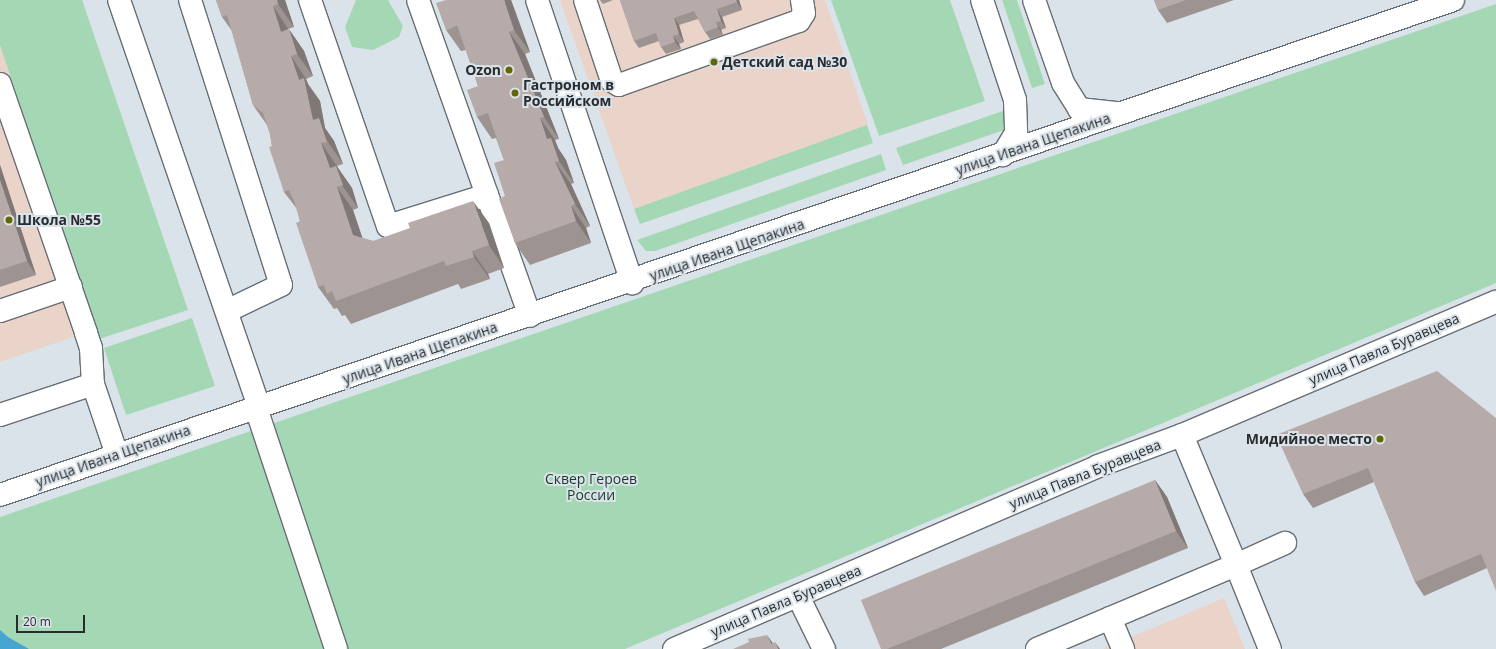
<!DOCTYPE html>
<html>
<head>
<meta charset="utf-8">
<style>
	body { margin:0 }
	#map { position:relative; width:1496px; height:649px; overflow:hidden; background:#dbe3ea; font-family:"Open Sans",sans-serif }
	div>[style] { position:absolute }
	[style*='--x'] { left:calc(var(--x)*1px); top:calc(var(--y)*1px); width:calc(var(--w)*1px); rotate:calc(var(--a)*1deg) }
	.education>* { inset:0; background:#ead3c8 }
	.green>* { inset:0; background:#a4d7b4 }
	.water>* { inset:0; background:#46a5d1 }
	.roads { filter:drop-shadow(1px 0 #676e74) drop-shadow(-1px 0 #676e74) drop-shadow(0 1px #676e74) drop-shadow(0 -1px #676e74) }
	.minor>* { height:22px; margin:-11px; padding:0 11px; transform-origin:11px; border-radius:11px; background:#fff }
	.wall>* { inset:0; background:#9d9391 }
	.shaded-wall>* { inset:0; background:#7f7876 }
	.building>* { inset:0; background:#b6aba9 }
	.dots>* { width:11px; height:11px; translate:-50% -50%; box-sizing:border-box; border:2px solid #dbe3ea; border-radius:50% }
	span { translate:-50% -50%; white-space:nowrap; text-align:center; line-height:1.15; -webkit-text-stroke:4px #dbe3ea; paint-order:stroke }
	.poi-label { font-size:14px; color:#282c2e; font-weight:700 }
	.left { translate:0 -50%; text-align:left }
	.right { translate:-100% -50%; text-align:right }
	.street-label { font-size:14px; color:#282c2e }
	.park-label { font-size:14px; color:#183b26 }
	.scale { position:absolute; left:16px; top:615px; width:69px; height:18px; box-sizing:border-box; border:2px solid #282c2e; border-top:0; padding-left:5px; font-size:12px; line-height:14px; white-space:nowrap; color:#282c2e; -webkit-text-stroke:3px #dbe3ea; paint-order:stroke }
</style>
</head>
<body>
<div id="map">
	<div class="education">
		<div style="clip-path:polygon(560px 0,825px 0,868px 125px,634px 209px)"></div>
		<div style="clip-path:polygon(0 45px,96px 329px,0 362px)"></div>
		<div style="clip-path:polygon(1224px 598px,1245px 649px,1103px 649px)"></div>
	</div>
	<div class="green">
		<div style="clip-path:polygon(0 0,82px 0,188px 310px,99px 339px,0 45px)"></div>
		<div style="clip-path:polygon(356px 0,388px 0,403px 26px,399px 37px,373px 50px,352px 47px,345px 27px)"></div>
		<div style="clip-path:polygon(831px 0,950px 0,985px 101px,879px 136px)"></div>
		<div style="clip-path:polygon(1002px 0,1017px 0,1045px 84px,1032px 88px)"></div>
		<div style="clip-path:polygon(1496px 4px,1496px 283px,625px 649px,0 649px,0 517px)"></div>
		<div style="clip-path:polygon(1003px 111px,1008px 121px,1004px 130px,903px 165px,896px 148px)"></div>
		<div style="clip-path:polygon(867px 125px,873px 143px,640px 224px,634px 209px)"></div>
		<div style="clip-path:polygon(881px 154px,886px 170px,655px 251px,646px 251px,637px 240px)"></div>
		<div style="clip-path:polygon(192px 318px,215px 386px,126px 415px,104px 348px)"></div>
	</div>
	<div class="water">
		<div style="clip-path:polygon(0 630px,8px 637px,29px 649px,0 649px)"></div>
	</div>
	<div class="roads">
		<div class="minor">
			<div style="--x:119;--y:0;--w:430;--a:71"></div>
			<div style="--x:190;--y:0;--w:299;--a:72.3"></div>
			<div style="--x:281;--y:285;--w:60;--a:154.3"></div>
			<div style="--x:310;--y:0;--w:239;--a:71"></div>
			<div style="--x:388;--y:226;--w:104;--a:-17.4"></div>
			<div style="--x:418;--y:0;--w:335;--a:70.5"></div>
			<div style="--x:537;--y:0;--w:299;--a:71.4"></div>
			<div style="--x:585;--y:0;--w:85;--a:71.6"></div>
			<div style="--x:612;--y:81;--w:8;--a:30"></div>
			<div style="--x:619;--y:85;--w:191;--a:-19.6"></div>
			<div style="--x:799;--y:21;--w:9;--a:-58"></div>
			<div style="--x:804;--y:13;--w:13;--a:-99"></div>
			<div style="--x:982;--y:0;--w:105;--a:71.7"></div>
			<div style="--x:1015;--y:100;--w:33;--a:88"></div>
			<div style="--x:1016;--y:133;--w:26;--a:121"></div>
			<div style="--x:1034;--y:0;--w:88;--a:70.7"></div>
			<div style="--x:1063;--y:83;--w:31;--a:58"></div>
			<div style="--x:1079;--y:109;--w:37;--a:6"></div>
			<div style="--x:0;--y:84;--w:263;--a:70.9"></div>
			<div style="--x:86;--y:333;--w:16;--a:72"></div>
			<div style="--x:91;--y:348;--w:36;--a:87"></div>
			<div style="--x:0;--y:311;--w:75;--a:-18.7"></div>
			<div style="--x:256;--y:408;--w:254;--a:71.6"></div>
			<div style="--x:0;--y:415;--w:98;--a:-18.4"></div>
			<div style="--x:93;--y:384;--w:75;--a:71.3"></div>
			<div style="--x:1182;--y:435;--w:141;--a:67.4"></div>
			<div style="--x:1236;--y:565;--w:54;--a:-24.2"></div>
			<div style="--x:0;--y:495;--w:1535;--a:-18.81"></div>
			<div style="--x:798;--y:596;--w:59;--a:63.9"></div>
			<div style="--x:1110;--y:618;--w:34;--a:67"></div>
			<div style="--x:674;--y:649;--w:462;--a:-23.3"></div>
			<div style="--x:1098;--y:466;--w:90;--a:-20.3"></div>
			<div style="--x:1182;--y:435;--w:341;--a:-23"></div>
			<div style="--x:1037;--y:649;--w:216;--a:-22.9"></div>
			<div style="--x:1236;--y:565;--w:91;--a:68"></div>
		</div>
	</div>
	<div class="wall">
		<div style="clip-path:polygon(216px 0,285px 0,294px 27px,288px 29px,304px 51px,313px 76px,306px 79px,308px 84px,320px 101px,325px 128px,334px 141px,343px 164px,337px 166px,338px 169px,352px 188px,358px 208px,353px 210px,362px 238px,373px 241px,489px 223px,504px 268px,488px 274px,490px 279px,461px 289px,458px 284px,351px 324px,345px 315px,342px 316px,337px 308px,334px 309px,318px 287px,300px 221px,297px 209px,284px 192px,272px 146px,270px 134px,267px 125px,253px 105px,232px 31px,222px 17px)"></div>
		<div style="clip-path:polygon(511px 0,530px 52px,525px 54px,559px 139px,555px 140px,558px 148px,566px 160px,574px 183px,571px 184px,590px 226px,586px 228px,591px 243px,530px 265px,515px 243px,505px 196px,504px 160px,496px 138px,492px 139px,477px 117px,478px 86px,466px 50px,461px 51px,446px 30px)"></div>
		<div style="clip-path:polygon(600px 0,613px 0,603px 4px)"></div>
		<div style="clip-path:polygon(620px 0,739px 0,742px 10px,722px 17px,726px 28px,721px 30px,723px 35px,710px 39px,705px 32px,698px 19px,679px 25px,684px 42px,679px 44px,681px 49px,666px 54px,661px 47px,659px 41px,639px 48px,634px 41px)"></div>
		<div style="clip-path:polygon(1154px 0,1234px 0,1167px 23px,1158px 10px)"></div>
		<div style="clip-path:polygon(0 165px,36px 275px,0 287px)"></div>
		<div style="clip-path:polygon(1437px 371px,1487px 568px,1424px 596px,1415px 582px,1374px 482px,1313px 508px,1303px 494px)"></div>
		<div style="clip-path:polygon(1155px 480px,1167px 497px,1188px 548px,941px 649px,881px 649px)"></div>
	</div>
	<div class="shaded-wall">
		<div style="clip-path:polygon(277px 0,285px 0,294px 27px,278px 4px)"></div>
		<div style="clip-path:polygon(504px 0,511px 0,530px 52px,514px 30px)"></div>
		<div style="clip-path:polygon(736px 0,739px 0,742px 10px,737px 2px)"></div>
		<div style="clip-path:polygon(273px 6px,288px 29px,281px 32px)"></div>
		<div style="clip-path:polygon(717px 9px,722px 17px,726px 28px,721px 21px)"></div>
		<div style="clip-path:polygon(674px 18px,679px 25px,684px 42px,679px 34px)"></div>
		<div style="clip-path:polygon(716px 22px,721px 30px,723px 35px,718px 27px)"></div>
		<div style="clip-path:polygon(289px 29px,304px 51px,313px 76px,297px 54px)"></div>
		<div style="clip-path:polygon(509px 32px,525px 54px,559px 139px,544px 117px)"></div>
		<div style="clip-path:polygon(673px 36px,679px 44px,681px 49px,675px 42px)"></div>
		<div style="clip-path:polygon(291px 56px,306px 79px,308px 84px,320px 101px,325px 128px,334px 141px,343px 164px,313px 120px)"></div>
		<div style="clip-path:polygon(540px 118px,555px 140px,558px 148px,566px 160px,574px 183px,559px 161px,547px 139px)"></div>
		<div style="clip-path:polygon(321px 143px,352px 188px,358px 208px,330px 168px)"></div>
		<div style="clip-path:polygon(555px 162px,571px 184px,590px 226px,575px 204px)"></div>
		<div style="clip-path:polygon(0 165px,36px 275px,27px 261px,0 180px)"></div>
		<div style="clip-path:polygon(337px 187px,353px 210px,369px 257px,353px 235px)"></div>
		<div style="clip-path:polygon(473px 201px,489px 223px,504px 268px,489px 245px)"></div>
		<div style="clip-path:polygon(571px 206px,586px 228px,591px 243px,576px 221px)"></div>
		<div style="clip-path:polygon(472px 251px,488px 274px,490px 279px,474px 257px)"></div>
		<div style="clip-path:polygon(1155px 480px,1167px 497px,1188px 548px,1176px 531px)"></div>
		<div style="clip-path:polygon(767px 635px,777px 649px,771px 644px)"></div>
		<div style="clip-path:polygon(775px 642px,780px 649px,778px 649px)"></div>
	</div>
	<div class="building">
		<div style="clip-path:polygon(216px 0,277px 0,278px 4px,273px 6px,281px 32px,289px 29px,297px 54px,291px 56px,299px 80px,304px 78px,313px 120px,319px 118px,327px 142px,321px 143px,330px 168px,336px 166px,343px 185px,337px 187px,353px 235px,373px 241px,410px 228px,408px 223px,473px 201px,489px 245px,472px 251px,474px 257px,446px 266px,444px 261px,336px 301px,332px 291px,327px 294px,324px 285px,318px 287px,296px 223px,300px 221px,294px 201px,289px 190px,284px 192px,269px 147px,272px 146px,270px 134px,263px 113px,253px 105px,227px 15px,222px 17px)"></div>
		<div style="clip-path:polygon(446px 0,504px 0,514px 30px,509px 32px,544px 117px,540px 118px,547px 139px,551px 138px,559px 161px,555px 162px,575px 204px,571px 206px,576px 221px,515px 243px,499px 199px,505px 196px,494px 163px,504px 160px,488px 113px,477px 117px,467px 90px,478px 86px,457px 25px,446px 30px,436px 3px)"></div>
		<div style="clip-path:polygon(620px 0,736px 0,737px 2px,717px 9px,721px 21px,716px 22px,718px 27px,705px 32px,694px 11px,674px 18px,679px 34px,673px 36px,675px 42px,661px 47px,656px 33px,634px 41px)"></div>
		<div style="clip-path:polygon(1154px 0,1186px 0,1158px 10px)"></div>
		<div style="clip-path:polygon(0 180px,27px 261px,0 270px)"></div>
		<div style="clip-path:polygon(1437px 371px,1496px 418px,1496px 591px,1481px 554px,1415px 582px,1368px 468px,1303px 494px,1276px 435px)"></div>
		<div style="clip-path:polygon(1155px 480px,1176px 531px,887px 649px,881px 649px,861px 600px)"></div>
		<div style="clip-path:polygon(767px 635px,771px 644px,775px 642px,778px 649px,733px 649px,749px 642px,748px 639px)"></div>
	</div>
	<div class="dots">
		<div style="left:714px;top:62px;background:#626604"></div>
		<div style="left:509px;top:70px;background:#626604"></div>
		<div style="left:515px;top:93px;background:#626604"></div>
		<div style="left:9px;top:220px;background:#626604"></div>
		<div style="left:1380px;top:439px;background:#626604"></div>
	</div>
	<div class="poi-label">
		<span class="left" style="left:722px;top:62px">Детский сад №30</span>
		<span class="right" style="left:501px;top:70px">Ozon</span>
		<span class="left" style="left:523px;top:93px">Гастроном в<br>Российском</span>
		<span class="left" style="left:17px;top:220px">Школа №55</span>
		<span class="right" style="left:1372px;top:439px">Мидийное место</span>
	</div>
	<div class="street-label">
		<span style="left:1033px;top:144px;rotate:-19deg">улица Ивана Щепакина</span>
		<span style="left:727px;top:250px;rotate:-19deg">улица Ивана Щепакина</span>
		<span style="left:1384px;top:349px;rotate:-23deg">улица Павла Буравцева</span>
		<span style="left:420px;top:353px;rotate:-19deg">улица Ивана Щепакина</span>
		<span style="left:113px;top:456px;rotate:-19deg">улица Ивана Щепакина</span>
		<span style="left:1085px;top:474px;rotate:-22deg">улица Павла Буравцева</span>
		<span style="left:786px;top:601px;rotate:-23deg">улица Павла Буравцева</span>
	</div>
	<div class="park-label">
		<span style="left:591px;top:487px">Сквер Героев<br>России</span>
	</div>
	<div class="scale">20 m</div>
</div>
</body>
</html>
